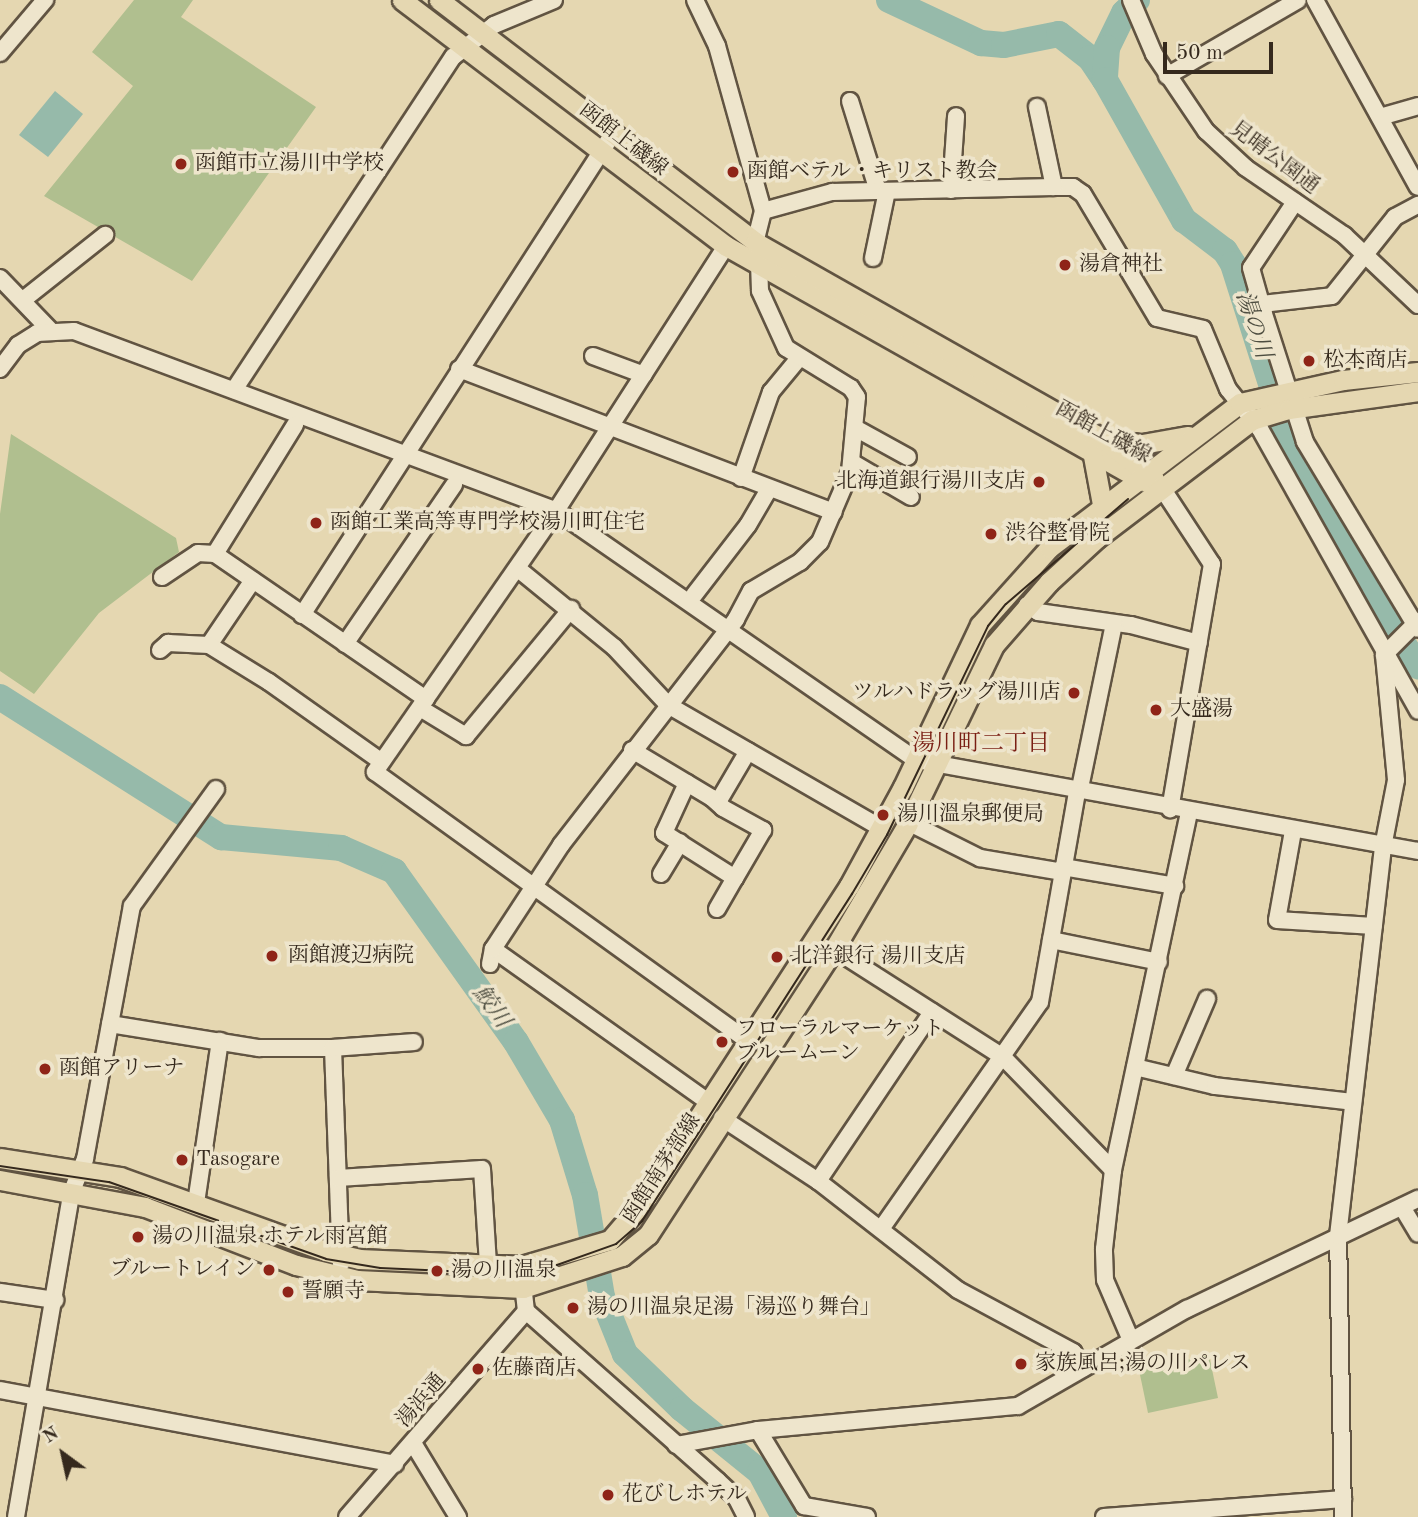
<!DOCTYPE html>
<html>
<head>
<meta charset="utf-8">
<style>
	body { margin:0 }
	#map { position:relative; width:1418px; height:1517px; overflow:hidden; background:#e5d7b1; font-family:"Old Standard TT","Noto Serif JP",serif }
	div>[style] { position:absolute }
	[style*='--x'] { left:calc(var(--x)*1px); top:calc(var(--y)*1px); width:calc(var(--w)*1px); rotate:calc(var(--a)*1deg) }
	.green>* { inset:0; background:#b0bf8f }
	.water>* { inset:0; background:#96baaa }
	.river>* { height:26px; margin:-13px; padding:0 13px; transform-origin:13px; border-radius:13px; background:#96baaa }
	.roads { filter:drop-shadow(2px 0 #615442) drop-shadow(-2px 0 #615442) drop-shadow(0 2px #615442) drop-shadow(0 -2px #615442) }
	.minor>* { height:16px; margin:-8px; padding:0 8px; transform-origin:8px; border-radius:8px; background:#eee5cc }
	.major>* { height:19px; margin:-9.5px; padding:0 9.5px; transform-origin:9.5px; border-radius:9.5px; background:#e5d7b1 }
	.tram>* { height:2px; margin:-1px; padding:0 1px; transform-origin:1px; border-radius:1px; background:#35291d }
	.dots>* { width:19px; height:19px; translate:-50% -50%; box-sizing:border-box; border:4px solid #eee5cc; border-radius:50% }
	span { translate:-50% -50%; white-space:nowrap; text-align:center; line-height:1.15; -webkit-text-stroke:7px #eee5cc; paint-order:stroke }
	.street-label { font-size:21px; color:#35291d }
	.poi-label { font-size:21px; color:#35291d }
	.left { translate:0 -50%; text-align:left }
	.right { translate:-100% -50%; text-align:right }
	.water-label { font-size:23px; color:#4d4d40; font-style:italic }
	.neighbourhood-label { font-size:23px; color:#7a1f14 }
	.north { position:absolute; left:28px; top:1419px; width:70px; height:70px; -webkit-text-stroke:5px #eee5cc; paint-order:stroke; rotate:327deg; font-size:19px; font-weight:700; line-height:28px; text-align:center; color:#35291d }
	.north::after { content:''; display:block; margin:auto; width:24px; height:32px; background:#35291d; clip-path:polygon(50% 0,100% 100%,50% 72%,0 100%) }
	.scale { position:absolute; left:1163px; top:42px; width:110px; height:32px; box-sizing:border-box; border:4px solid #35291d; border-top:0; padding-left:9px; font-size:21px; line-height:24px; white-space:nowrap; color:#35291d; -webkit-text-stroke:5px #eee5cc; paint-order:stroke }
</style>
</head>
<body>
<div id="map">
	<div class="green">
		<div style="clip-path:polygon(134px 0,193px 0,181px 17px,316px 107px,192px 281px,44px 196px,133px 86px,92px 52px)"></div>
		<div style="clip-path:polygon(11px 434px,176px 538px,179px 552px,99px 613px,34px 694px,0 671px,0 514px)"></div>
		<div style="clip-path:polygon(1209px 1355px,1218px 1398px,1148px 1413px,1139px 1370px)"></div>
	</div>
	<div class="water">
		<div style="clip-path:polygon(55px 91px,83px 114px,48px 157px,19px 135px)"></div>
	</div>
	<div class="river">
		<div style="--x:889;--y:0;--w:102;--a:25.1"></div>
		<div style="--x:981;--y:43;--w:23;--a:5"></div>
		<div style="--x:1004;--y:45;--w:56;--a:-11.3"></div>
		<div style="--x:1059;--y:34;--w:39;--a:38"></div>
		<div style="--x:1090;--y:58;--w:27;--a:56"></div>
		<div style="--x:1137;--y:0;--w:18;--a:135"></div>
		<div style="--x:1124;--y:13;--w:39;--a:116"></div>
		<div style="--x:1107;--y:48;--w:32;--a:94"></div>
		<div style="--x:1105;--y:80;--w:161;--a:60.6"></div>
		<div style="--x:1184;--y:220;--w:51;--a:37.1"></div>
		<div style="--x:1225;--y:251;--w:15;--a:58"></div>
		<div style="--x:1233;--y:264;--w:175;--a:72.4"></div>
		<div style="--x:1286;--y:431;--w:61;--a:65.9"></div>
		<div style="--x:1311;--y:487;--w:122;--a:61.1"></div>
		<div style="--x:1370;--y:594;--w:87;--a:56.3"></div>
		<div style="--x:0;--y:697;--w:262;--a:32.4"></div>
		<div style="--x:221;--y:837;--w:121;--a:5.2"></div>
		<div style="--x:341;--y:848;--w:58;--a:23.5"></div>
		<div style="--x:394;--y:871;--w:210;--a:54.5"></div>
		<div style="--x:516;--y:1042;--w:91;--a:59.5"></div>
		<div style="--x:562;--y:1120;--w:78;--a:73"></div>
		<div style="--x:585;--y:1195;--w:103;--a:80.5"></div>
		<div style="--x:602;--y:1297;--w:61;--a:68"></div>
		<div style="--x:625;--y:1354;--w:79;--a:44"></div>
		<div style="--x:682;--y:1409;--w:100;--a:38.9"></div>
		<div style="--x:760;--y:1472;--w:51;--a:61.9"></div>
	</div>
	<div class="roads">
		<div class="minor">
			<div style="--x:695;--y:0;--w:51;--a:64.4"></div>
			<div style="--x:717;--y:46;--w:171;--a:74.4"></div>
			<div style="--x:763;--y:211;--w:32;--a:104"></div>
			<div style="--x:1131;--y:0;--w:59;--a:66.9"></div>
			<div style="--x:1154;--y:54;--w:93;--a:56"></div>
			<div style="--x:1206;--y:131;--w:54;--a:42.8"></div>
			<div style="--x:1246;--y:168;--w:119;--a:34.4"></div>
			<div style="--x:1344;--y:235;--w:102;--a:43.4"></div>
			<div style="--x:1315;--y:0;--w:213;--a:61.2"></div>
			<div style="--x:0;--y:53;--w:70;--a:-49.7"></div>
			<div style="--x:1167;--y:76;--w:151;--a:-30.1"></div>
			<div style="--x:850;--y:101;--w:94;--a:72.7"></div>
			<div style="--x:1380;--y:117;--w:40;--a:-16"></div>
			<div style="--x:1054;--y:187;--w:19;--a:0"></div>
			<div style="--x:1073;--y:187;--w:12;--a:35"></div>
			<div style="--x:1083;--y:194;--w:144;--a:59.2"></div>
			<div style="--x:1157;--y:318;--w:47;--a:13.4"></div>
			<div style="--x:1203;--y:329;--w:65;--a:67.4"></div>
			<div style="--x:1228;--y:389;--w:51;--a:51.3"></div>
			<div style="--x:1260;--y:429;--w:323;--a:60.7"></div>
			<div style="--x:951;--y:190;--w:74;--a:-86.1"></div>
			<div style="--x:1295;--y:202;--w:79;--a:123.7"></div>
			<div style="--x:1251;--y:268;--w:48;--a:74.2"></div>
			<div style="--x:1264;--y:314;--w:134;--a:72.2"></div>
			<div style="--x:1305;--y:442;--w:218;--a:58.9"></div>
			<div style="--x:763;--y:211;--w:72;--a:-15.4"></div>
			<div style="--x:832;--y:192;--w:222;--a:-1.3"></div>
			<div style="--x:1054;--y:187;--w:82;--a:-102"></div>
			<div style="--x:726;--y:246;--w:326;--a:122.7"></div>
			<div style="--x:550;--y:520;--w:307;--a:124.8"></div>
			<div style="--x:375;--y:772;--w:460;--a:35.8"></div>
			<div style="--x:873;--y:258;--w:68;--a:-78.2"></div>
			<div style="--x:0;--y:278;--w:72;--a:46.1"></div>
			<div style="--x:23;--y:300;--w:105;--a:-38.4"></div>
			<div style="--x:1262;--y:304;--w:70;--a:-6.5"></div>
			<div style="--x:1332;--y:296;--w:101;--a:-51.4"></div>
			<div style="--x:1395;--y:217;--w:26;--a:-28"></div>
			<div style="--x:593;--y:356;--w:54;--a:20.4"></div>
			<div style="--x:0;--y:369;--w:30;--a:-53"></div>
			<div style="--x:18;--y:345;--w:22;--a:-32"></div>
			<div style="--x:37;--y:333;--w:37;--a:-3"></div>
			<div style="--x:74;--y:331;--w:513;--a:20.41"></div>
			<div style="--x:555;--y:510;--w:439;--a:34.7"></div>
			<div style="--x:916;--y:760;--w:510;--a:10.27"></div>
			<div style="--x:459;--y:369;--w:401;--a:20.9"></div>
			<div style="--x:234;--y:390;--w:399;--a:-56.7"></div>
			<div style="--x:453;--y:57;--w:52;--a:-38"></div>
			<div style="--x:494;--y:25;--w:65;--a:-22.6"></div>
			<div style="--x:857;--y:429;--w:58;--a:28.8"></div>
			<div style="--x:853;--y:463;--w:67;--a:30.4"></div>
			<div style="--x:741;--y:478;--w:91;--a:-70.8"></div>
			<div style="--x:771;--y:392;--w:44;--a:-50.5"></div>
			<div style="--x:1162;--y:488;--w:91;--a:56.7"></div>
			<div style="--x:1212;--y:564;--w:249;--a:99.7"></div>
			<div style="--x:215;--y:554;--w:152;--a:-58.2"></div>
			<div style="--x:517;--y:568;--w:125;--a:39.2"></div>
			<div style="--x:614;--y:647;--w:79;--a:47"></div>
			<div style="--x:668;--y:705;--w:246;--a:30"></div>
			<div style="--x:162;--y:577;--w:43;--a:-33.7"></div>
			<div style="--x:198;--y:553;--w:17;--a:3"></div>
			<div style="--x:215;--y:554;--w:256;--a:34.5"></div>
			<div style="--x:694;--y:595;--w:88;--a:-52.4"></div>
			<div style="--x:748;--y:525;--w:42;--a:-59.7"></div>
			<div style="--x:1027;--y:605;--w:13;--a:32"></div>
			<div style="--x:1038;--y:612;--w:94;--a:8"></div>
			<div style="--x:1131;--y:625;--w:70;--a:14.8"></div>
			<div style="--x:302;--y:615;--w:575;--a:-57.14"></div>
			<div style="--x:345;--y:644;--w:193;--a:-55.6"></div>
			<div style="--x:209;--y:645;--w:78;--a:-55.9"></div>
			<div style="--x:160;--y:650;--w:11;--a:-41"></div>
			<div style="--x:168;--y:643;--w:41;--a:2.8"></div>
			<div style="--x:209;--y:645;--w:70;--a:31.7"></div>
			<div style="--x:269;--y:682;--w:138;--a:35.3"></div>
			<div style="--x:420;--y:708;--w:54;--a:31.3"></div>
			<div style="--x:466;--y:736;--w:165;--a:-50.4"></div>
			<div style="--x:632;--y:750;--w:93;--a:31"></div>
			<div style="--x:712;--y:798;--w:15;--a:42"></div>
			<div style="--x:723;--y:808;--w:46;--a:28.8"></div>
			<div style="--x:763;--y:830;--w:56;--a:120.3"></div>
			<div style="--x:735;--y:878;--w:84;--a:-147.6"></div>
			<div style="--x:664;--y:833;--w:55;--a:-65.3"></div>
			<div style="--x:1081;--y:783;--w:163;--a:-78.3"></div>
			<div style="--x:718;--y:802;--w:59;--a:-59.5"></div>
			<div style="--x:916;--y:826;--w:72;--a:26.6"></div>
			<div style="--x:980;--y:858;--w:84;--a:9.6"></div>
			<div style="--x:1293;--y:831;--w:90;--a:100.2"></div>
			<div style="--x:1277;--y:920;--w:97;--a:3.5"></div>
			<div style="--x:1063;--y:867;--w:114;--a:9.6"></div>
			<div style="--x:661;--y:874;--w:37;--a:-59"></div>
			<div style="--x:717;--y:909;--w:36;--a:-60"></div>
			<div style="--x:1051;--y:940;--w:110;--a:11.5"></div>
			<div style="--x:493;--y:949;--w:262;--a:35.4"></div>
			<div style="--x:834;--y:949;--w:201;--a:32.6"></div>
			<div style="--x:1003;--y:1057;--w:158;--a:45.8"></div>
			<div style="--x:490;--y:964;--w:15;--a:-79"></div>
			<div style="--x:493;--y:949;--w:124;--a:-56.8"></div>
			<div style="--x:561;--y:845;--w:286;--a:-52.2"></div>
			<div style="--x:736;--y:619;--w:32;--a:-62"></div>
			<div style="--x:751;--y:591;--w:57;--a:-30.6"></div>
			<div style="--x:800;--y:562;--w:28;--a:-45"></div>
			<div style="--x:820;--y:542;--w:76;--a:-66.8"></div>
			<div style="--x:850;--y:472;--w:75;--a:-84.7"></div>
			<div style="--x:857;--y:397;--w:11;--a:-124"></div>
			<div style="--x:851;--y:388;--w:76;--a:-148.4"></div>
			<div style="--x:786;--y:348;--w:63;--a:-114.5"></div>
			<div style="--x:760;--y:291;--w:24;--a:-92"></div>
			<div style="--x:110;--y:1024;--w:151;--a:9.2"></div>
			<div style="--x:259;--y:1048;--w:74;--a:0"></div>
			<div style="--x:333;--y:1048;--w:216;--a:87.9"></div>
			<div style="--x:333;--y:1048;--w:81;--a:-4.2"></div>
			<div style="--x:1135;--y:1067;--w:82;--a:13.4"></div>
			<div style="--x:1215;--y:1086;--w:139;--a:6.6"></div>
			<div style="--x:1174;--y:1076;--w:84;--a:-66.8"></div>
			<div style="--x:722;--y:1118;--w:115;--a:33.3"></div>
			<div style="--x:818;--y:1181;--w:177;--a:37.9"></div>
			<div style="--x:958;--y:1290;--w:131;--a:28.3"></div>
			<div style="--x:1073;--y:1352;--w:19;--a:58"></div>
			<div style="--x:338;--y:1178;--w:144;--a:-3.6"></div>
			<div style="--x:482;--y:1169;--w:95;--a:86.4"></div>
			<div style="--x:818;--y:1181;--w:204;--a:-56"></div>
			<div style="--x:196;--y:1203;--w:164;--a:-81.6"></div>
			<div style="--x:1402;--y:1207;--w:31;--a:59"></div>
			<div style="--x:881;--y:1229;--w:277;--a:-55"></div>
			<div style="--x:1040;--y:1002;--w:212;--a:-80"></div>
			<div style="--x:521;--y:1266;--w:45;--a:83.7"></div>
			<div style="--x:526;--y:1311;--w:256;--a:41.5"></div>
			<div style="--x:718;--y:1481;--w:26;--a:43"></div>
			<div style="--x:737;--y:1499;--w:20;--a:63"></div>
			<div style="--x:0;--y:1292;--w:56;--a:8.3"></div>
			<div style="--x:1130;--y:1338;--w:63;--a:-113.3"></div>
			<div style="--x:1105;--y:1280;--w:31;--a:-92"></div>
			<div style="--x:1104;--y:1249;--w:80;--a:-83.5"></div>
			<div style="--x:1113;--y:1170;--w:366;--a:-78"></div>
			<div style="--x:0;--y:1390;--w:402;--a:10.6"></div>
			<div style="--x:758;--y:1430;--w:89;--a:58.8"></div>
			<div style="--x:804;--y:1506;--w:64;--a:9.9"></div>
			<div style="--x:413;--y:1443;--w:87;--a:58.7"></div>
			<div style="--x:676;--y:1445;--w:83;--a:-10.4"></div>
			<div style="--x:758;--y:1430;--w:261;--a:-5.3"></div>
			<div style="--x:1018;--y:1406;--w:195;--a:-29.9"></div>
			<div style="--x:1187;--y:1309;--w:256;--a:-25.5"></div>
			<div style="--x:16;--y:1517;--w:331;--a:-80.3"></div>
			<div style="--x:72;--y:1191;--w:35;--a:-68"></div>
			<div style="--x:85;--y:1159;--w:257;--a:-79.5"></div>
			<div style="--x:132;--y:906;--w:144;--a:-54.3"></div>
			<div style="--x:347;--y:1517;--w:273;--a:-49"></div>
			<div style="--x:1104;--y:1517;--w:240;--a:-4.3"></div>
			<div style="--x:1343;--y:1517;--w:281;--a:-91"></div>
			<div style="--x:1338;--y:1236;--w:392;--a:-83.4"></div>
			<div style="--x:1383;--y:847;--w:68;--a:-79"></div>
			<div style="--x:1396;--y:780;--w:126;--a:-95.5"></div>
			<div style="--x:1384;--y:655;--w:48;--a:-45"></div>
		</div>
		<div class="major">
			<div style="--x:402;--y:0;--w:407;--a:37.2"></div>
			<div style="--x:726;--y:246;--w:480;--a:29.4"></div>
			<div style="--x:439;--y:0;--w:398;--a:37.4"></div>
			<div style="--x:755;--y:242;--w:400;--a:29.5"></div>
			<div style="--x:1103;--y:439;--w:65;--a:38.1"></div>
			<div style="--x:1108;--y:440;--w:34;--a:7"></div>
			<div style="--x:1142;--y:444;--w:47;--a:-9.9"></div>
			<div style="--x:1093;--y:456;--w:49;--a:79.4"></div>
			<div style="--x:0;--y:1158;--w:121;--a:9"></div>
			<div style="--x:120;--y:1177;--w:218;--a:19.8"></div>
			<div style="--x:325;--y:1251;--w:35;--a:13"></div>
			<div style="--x:359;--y:1259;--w:162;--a:2.5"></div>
			<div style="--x:521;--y:1266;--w:93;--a:-16.3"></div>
			<div style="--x:610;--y:1240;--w:57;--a:-49.3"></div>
			<div style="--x:647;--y:1197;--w:371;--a:-57"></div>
			<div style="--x:849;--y:886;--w:113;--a:-61.4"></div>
			<div style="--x:903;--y:787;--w:179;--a:-64.6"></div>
			<div style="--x:980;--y:625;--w:103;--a:-48.1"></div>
			<div style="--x:1049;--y:548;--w:240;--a:-37.2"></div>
			<div style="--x:1240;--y:403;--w:106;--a:-12.6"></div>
			<div style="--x:1343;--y:380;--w:75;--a:-6.1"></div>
			<div style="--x:0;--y:1180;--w:147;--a:10.5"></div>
			<div style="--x:145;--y:1207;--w:162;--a:21"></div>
			<div style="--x:296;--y:1265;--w:63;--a:13.8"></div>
			<div style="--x:357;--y:1280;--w:166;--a:2.8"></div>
			<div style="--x:523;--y:1288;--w:104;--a:-17.9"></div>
			<div style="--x:622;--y:1256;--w:33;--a:-39"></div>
			<div style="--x:648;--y:1235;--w:341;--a:-57"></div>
			<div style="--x:834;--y:949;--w:144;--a:-59.5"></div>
			<div style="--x:907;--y:825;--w:200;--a:-64.2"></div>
			<div style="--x:994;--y:645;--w:84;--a:-48.9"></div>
			<div style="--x:1049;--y:582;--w:65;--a:-42.5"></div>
			<div style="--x:1097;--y:538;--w:195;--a:-37.3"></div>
			<div style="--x:1252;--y:420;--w:39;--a:-17"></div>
			<div style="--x:1289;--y:409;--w:130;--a:-7.9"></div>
		</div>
	</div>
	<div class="tram">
		<div style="--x:0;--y:1166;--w:110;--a:8.4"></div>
		<div style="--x:109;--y:1182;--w:230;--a:19.5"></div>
		<div style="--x:326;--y:1259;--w:55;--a:9.5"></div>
		<div style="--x:380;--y:1268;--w:135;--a:2.5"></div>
		<div style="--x:515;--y:1274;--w:43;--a:-12.1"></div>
		<div style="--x:557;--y:1265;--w:63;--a:-19.6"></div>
		<div style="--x:616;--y:1244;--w:35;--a:-41"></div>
		<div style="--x:642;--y:1221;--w:389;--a:-57.3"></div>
		<div style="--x:852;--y:894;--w:69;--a:-59.3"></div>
		<div style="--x:887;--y:835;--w:232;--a:-64.2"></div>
		<div style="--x:988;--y:626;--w:28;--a:-51"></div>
		<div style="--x:1006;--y:604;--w:161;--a:-40.7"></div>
	</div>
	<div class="dots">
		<div style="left:181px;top:164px;background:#8f2418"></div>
		<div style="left:733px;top:172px;background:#8f2418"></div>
		<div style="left:1065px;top:265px;background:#8f2418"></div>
		<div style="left:1309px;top:361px;background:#8f2418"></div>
		<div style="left:1039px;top:482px;background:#8f2418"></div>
		<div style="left:316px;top:523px;background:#8f2418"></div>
		<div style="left:991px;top:534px;background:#8f2418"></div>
		<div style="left:1074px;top:693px;background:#8f2418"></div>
		<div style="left:1156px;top:710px;background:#8f2418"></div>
		<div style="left:883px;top:815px;background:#8f2418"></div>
		<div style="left:272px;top:956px;background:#8f2418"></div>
		<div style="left:777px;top:957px;background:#8f2418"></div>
		<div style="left:722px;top:1042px;background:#8f2418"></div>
		<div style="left:45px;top:1069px;background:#8f2418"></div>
		<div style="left:182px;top:1160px;background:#8f2418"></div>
		<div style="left:138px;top:1237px;background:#8f2418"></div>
		<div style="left:269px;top:1270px;background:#8f2418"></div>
		<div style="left:437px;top:1271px;background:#8f2418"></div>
		<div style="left:288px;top:1292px;background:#8f2418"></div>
		<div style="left:573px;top:1308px;background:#8f2418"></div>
		<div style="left:1021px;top:1364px;background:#8f2418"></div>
		<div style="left:478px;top:1369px;background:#8f2418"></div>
		<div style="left:608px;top:1495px;background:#8f2418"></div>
	</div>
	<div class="street-label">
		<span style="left:623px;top:140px;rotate:38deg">函館上磯線</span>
		<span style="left:1274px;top:158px;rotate:37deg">見晴公園通</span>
		<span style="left:1103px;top:433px;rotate:29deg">函館上磯線</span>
		<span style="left:662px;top:1169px;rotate:-57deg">函館南茅部線</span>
		<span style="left:422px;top:1401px;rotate:-49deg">湯浜通</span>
	</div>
	<div class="poi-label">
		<span class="left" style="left:195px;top:164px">函館市立湯川中学校</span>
		<span class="left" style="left:747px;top:172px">函館ベテル・キリスト教会</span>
		<span class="left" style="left:1079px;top:265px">湯倉神社</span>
		<span class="left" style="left:1323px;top:361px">松本商店</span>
		<span class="right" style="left:1025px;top:482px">北海道銀行湯川支店</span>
		<span class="left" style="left:330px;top:523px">函館工業高等専門学校湯川町住宅</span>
		<span class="left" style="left:1005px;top:534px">渋谷整骨院</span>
		<span class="right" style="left:1060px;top:693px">ツルハドラッグ湯川店</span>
		<span class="left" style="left:1170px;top:710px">大盛湯</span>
		<span class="left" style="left:897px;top:815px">湯川溫泉郵便局</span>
		<span class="left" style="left:288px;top:956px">函館渡辺病院</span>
		<span class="left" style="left:791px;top:957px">北洋銀行 湯川支店</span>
		<span class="left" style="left:736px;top:1042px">フローラルマーケット<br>ブルームーン</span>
		<span class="left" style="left:59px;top:1069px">函館アリーナ</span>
		<span class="left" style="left:196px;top:1160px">Tasogare</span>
		<span class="left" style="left:152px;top:1237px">湯の川温泉 ホテル雨宮館</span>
		<span class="right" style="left:255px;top:1270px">ブルートレイン</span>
		<span class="left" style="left:451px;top:1271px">湯の川温泉</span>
		<span class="left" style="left:302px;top:1292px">誓願寺</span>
		<span class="left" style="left:587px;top:1308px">湯の川温泉足湯「湯巡り舞台」</span>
		<span class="left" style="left:1035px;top:1364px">家族風呂;湯の川パレス</span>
		<span class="left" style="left:492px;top:1369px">佐藤商店</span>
		<span class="left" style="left:622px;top:1495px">花びしホテル</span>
	</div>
	<div class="water-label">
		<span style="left:1253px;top:325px;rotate:72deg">湯の川</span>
		<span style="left:491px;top:1007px;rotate:54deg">鮫川</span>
	</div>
	<div class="neighbourhood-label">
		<span style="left:981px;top:744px">湯川町二丁目</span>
	</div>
	<div class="north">N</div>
	<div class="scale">50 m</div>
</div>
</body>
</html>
